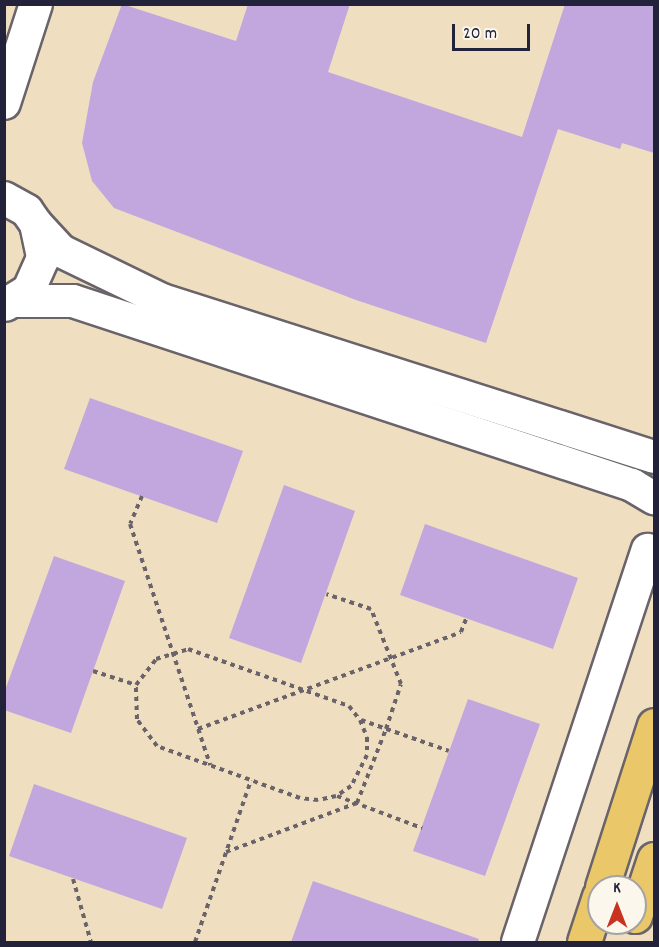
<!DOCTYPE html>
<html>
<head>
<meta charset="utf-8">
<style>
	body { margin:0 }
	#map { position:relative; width:659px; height:947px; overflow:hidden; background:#efdfc0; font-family:Dekko,sans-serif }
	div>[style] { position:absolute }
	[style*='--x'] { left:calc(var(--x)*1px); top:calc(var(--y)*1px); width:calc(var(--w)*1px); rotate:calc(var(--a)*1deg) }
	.building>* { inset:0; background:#c2a7de }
	.path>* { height:4px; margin-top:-2px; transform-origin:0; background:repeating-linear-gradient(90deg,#6a646a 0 4.5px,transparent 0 9px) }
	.roads { filter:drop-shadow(2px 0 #6a646a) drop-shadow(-2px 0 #6a646a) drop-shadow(0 2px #6a646a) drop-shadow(0 -2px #6a646a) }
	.minor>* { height:32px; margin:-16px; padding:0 16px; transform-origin:16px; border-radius:16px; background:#fff }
	.major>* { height:33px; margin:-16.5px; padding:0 16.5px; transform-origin:16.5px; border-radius:16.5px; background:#eac769 }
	span { translate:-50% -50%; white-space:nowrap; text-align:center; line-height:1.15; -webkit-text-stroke:5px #fbf7ec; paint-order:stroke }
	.frame { position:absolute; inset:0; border:6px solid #22223b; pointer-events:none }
	.north { position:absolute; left:587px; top:875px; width:60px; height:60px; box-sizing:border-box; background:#fbf7ec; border:2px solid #a4a2a5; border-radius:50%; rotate:0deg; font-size:16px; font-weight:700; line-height:24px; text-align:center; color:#22223b }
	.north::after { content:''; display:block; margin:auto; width:21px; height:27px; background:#c8321e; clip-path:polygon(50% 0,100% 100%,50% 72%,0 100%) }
	.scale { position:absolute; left:452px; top:24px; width:78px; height:27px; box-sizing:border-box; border:3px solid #22223b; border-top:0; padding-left:8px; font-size:18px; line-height:21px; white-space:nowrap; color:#22223b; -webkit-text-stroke:4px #fbf7ec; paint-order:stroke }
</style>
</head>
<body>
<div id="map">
	<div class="building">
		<div style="clip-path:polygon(122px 4px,236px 41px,248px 4px,350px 4px,328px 72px,522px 137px,565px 4px,654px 4px,654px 153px,622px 143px,620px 149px,558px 129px,486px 343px,356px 300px,114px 208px,92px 181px,82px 143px,93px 82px)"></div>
		<div style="clip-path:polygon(90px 398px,243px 451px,217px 523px,64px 469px)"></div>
		<div style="clip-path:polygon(284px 485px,355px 511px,301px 663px,229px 638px)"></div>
		<div style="clip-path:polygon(425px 524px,578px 578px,553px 649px,400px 595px)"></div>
		<div style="clip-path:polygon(54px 556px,125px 581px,71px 733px,4px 710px,4px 693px)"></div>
		<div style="clip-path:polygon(468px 699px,540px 724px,485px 876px,413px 851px)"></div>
		<div style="clip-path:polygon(34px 784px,187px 838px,162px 909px,9px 856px)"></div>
		<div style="clip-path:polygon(313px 881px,479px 939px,478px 942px,291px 942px)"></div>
	</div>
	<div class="path">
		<div style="--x:142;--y:496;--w:30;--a:113"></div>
		<div style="--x:130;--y:524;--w:254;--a:71.6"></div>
		<div style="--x:188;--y:649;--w:171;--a:19.5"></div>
		<div style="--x:349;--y:706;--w:18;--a:52"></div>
		<div style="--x:360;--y:720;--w:18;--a:68"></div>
		<div style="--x:367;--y:737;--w:18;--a:90"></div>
		<div style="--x:367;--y:755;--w:35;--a:117"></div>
		<div style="--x:351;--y:786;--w:18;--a:146"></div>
		<div style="--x:336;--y:796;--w:18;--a:167"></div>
		<div style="--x:318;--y:800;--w:18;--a:-174"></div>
		<div style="--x:300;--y:798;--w:152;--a:-160"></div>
		<div style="--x:157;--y:746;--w:34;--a:-127"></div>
		<div style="--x:137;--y:719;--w:34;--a:-92"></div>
		<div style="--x:136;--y:685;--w:33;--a:-52"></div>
		<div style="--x:156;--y:659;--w:34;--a:-17"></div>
		<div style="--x:93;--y:671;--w:45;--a:18"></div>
		<div style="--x:361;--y:720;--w:93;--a:19.4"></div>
		<div style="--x:198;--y:729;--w:280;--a:-20.2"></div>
		<div style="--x:461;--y:632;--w:14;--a:-69"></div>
		<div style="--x:337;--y:796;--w:91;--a:20.6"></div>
		<div style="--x:226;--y:852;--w:140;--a:-20.5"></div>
		<div style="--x:357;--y:803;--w:79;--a:-68.6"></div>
		<div style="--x:386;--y:729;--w:47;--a:-71.6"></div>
		<div style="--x:401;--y:684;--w:81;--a:-111.8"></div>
		<div style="--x:371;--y:609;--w:47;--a:-161.6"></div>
		<div style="--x:73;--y:879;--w:66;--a:74.1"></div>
		<div style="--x:195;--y:942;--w:171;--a:-70.9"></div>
	</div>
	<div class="roads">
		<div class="minor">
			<div style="--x:4;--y:103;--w:104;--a:-72.1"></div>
			<div style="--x:4;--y:198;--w:26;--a:29"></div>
			<div style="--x:27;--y:211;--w:16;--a:55"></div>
			<div style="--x:36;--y:224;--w:35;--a:78"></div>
			<div style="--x:43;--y:258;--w:35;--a:114"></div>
			<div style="--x:29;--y:290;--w:28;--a:148"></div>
			<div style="--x:36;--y:224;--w:37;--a:47"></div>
			<div style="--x:61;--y:251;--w:112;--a:25.9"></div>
			<div style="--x:162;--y:300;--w:516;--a:17.7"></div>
			<div style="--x:15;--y:301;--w:58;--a:0"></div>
			<div style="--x:73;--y:301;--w:589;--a:18.22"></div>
			<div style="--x:632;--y:485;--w:26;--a:31"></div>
			<div style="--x:518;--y:942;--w:413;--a:-71.7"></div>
		</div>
		<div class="major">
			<div style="--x:602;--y:887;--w:170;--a:-72.2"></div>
			<div style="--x:635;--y:916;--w:60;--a:-71.6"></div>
			<div style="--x:584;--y:942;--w:48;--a:-71.9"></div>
		</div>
	</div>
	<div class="frame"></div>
	<div class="north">K</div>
	<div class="scale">20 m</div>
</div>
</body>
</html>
